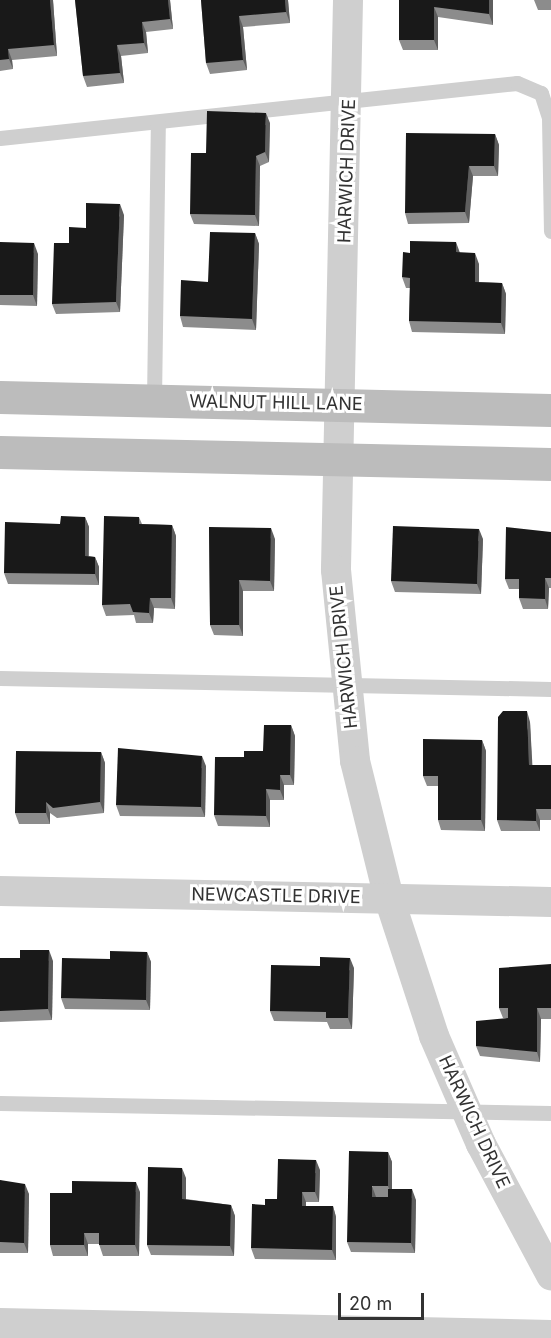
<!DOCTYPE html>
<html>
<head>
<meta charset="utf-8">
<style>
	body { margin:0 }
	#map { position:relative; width:551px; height:1338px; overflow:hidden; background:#fff; font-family:Inter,sans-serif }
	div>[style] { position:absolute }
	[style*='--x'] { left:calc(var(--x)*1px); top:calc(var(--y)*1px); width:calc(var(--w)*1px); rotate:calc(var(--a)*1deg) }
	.service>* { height:15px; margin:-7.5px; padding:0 7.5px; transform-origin:7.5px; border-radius:7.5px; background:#cfcfcf }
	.minor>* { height:30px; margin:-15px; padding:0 15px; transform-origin:15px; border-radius:15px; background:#cfcfcf }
	.secondary>* { height:33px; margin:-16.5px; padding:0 16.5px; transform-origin:16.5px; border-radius:16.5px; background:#bcbcbc }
	.wall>* { inset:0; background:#8c8c8c }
	.shaded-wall>* { inset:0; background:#5e5e5e }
	.building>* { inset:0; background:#191919 }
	span { translate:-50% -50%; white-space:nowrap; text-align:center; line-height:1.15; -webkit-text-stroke:6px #fff; paint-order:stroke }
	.street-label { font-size:18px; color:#323232 }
	.scale { position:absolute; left:338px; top:1293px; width:86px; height:27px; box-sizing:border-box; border:3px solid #323232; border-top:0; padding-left:8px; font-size:18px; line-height:21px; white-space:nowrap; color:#323232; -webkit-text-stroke:4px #fff; paint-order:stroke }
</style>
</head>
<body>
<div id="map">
	<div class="service">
		<div style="--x:0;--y:138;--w:520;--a:-6.07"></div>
		<div style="--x:517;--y:83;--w:26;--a:23"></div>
		<div style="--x:541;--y:93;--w:26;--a:72"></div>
		<div style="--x:549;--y:118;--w:113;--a:89"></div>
		<div style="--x:154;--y:400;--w:277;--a:-89.2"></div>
		<div style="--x:0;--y:678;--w:551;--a:1.14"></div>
		<div style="--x:0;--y:1103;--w:551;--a:1.04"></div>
	</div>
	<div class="minor">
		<div style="--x:348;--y:0;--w:570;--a:91.21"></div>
		<div style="--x:336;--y:570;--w:192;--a:84.3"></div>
		<div style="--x:355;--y:761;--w:141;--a:76.1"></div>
		<div style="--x:389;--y:898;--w:145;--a:71.9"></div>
		<div style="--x:434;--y:1036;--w:118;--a:66.5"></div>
		<div style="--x:481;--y:1144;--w:149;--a:61.9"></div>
		<div style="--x:0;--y:891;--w:551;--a:1.14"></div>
		<div style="--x:0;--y:1323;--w:551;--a:1.25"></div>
	</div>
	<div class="secondary">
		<div style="--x:0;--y:397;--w:551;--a:1.35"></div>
		<div style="--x:0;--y:452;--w:551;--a:1.25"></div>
	</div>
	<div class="wall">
		<div style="clip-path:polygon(0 0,53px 0,57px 56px,12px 60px,13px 69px,0 71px)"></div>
		<div style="clip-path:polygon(75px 0,170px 0,173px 29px,146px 32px,148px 53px,121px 56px,124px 83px,87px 87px,83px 76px)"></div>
		<div style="clip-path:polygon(201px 0,288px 0,290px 23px,243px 27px,247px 70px,210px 74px,206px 63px)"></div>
		<div style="clip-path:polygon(399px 0,493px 0,493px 25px,438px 17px,438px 50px,403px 50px,399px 40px)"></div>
		<div style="clip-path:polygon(534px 0,551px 0,551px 12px,551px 10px,538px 10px)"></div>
		<div style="clip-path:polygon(270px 123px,269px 162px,260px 166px,259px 226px,194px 224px,190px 214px,206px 153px)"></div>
		<div style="clip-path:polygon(495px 134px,499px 145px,498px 176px,473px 176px,469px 223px,408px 224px,405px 213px)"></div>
		<div style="clip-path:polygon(124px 215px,120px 312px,56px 314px,52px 304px,69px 243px,86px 228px)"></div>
		<div style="clip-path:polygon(255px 233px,259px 244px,256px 330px,183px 327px,180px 316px,208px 282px)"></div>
		<div style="clip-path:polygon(0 242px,38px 254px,37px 306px,0 305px)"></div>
		<div style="clip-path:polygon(460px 253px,479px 264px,479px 282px,502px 283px,506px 294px,505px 334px,412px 332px,409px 321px,410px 288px,406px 288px,402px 277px)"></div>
		<div style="clip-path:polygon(85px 517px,89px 527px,89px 556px,95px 557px,99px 567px,99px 585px,8px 584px,4px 573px,60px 524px)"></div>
		<div style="clip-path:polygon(139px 517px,142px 524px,172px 525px,176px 536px,175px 609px,154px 608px,153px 623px,136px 623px,134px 615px,106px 616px,102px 605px)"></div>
		<div style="clip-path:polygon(209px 527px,275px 539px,274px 591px,243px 591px,243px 636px,214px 635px,210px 625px)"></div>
		<div style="clip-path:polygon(551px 532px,551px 588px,549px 588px,548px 609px,523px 609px,519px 598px,519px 589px,509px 589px,505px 579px)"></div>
		<div style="clip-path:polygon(483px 539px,481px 594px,395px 592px,391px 581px)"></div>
		<div style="clip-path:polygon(530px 722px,532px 765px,551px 765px,551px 820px,540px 820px,540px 831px,501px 831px,497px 820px)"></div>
		<div style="clip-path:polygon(291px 725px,295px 736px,294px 785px,284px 785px,284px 800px,270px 800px,270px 827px,218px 826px,214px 815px,244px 757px,263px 751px)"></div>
		<div style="clip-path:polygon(482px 740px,486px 751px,485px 831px,441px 830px,438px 820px,438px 786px,427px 786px,423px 776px)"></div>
		<div style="clip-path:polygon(101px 752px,105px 763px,104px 813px,57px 818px,50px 813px,50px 824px,19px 824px,15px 813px)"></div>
		<div style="clip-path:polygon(206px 766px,205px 817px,120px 816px,116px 805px)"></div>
		<div style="clip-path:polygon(147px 952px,151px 962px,150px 1010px,65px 1009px,61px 998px,110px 959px)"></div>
		<div style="clip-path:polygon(0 958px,53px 961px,52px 1020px,0 1022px)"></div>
		<div style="clip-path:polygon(551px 964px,551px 1019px,541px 1019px,540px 1062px,480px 1056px,476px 1046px,507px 1018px,503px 1018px,499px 1008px)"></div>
		<div style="clip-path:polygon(354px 968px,352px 1029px,330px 1029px,327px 1022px,274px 1021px,270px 1011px)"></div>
		<div style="clip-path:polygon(388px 1152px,392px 1162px,392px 1189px,416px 1200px,415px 1253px,351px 1252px,347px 1242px)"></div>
		<div style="clip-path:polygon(320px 1170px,319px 1202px,306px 1202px,306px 1206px,333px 1206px,336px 1217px,336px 1260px,255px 1259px,251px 1248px,277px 1199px)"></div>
		<div style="clip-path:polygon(186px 1178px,186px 1199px,231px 1205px,235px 1216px,234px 1256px,151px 1255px,147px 1245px)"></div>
		<div style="clip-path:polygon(0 1180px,29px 1194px,28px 1253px,0 1253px)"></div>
		<div style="clip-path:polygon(140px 1192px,139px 1256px,103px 1256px,99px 1244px,88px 1244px,88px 1256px,53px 1256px,50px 1245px,72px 1193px)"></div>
	</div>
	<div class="shaded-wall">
		<div style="clip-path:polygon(50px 0,53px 0,57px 56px,54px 45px)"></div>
		<div style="clip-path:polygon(168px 0,170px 0,173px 29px,170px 19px)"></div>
		<div style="clip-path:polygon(285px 0,288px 0,290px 23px,286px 12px)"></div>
		<div style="clip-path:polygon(489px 0,493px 0,493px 25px,489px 14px)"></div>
		<div style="clip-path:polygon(434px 7px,438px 17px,438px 50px,434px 40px)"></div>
		<div style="clip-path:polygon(239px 16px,243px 27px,247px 70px,243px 60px)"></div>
		<div style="clip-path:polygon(142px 22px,146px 32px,148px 53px,144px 43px)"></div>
		<div style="clip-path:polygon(117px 45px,121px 56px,124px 83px,120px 73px)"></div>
		<div style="clip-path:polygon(8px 49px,12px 60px,13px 69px,9px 59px)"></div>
		<div style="clip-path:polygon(266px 113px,270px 123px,269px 162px,265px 152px)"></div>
		<div style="clip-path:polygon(495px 134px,499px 145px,498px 176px,494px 166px)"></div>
		<div style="clip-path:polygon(256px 156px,260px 166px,259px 226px,255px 215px)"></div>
		<div style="clip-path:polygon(469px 166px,473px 176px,469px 223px,465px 212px)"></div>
		<div style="clip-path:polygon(120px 204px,124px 215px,120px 312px,116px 302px)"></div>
		<div style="clip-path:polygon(255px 233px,259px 244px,256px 330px,252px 319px)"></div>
		<div style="clip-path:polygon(456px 242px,460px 253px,456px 252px)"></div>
		<div style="clip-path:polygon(34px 243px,38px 254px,37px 306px,33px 295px)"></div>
		<div style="clip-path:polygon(475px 253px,479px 264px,479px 293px,475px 282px)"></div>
		<div style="clip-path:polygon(502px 283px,506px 294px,505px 334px,501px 323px)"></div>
		<div style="clip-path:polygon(85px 517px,89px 527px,88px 567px,85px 556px)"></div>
		<div style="clip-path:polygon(172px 525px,176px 536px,175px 609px,171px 598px)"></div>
		<div style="clip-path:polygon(271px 528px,275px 539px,274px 591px,270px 581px)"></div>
		<div style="clip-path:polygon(479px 529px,483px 539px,481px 594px,477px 584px)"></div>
		<div style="clip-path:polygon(95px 557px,99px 567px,99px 585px,95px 574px)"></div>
		<div style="clip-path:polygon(545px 578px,549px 588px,548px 609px,545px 599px)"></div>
		<div style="clip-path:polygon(239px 580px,243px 591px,243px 636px,239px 625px)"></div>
		<div style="clip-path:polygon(150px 598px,154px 608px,153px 623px,149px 613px)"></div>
		<div style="clip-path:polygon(527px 711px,530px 722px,533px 776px,529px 765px)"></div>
		<div style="clip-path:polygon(291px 725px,295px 736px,294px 785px,290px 775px)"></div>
		<div style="clip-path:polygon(482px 740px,486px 751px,485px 831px,481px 820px)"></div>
		<div style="clip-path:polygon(101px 752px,105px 763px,104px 813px,100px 802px)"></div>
		<div style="clip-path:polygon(202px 756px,206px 766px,205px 817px,201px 807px)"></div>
		<div style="clip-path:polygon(280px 775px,284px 785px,284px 800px,280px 790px)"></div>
		<div style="clip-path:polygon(266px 789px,270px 800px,270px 827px,266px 816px)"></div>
		<div style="clip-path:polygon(46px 802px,50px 813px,50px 824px,46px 813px)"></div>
		<div style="clip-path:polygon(536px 809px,540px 820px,540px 831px,536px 821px)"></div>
		<div style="clip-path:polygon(49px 950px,53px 961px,52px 1020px,48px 1009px)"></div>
		<div style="clip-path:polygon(147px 952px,151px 962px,150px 1010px,146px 1000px)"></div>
		<div style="clip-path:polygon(350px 958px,354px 968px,352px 1029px,348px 1018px)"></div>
		<div style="clip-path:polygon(537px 1008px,541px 1019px,540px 1062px,537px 1052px)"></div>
		<div style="clip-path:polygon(388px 1152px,392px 1162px,392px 1197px,388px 1186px)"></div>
		<div style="clip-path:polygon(316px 1160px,320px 1170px,319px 1202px,315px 1192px)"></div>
		<div style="clip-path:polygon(182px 1168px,186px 1178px,186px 1209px,182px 1199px)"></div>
		<div style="clip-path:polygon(136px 1182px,140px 1192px,139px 1256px,135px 1245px)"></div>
		<div style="clip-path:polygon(25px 1184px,29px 1194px,28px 1253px,24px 1243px)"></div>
		<div style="clip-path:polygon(372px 1186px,376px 1197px,372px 1197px)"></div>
		<div style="clip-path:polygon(412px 1189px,416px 1200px,415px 1253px,411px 1243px)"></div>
		<div style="clip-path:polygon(302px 1192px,306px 1202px,306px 1216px,302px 1206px)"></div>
		<div style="clip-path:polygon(231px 1205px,235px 1216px,234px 1256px,230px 1246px)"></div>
		<div style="clip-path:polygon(333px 1206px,336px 1217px,336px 1260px,332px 1250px)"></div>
		<div style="clip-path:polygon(84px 1233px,88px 1244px,88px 1256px,84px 1245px)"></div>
	</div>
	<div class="building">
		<div style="clip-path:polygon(0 0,50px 0,54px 45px,8px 49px,9px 59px,0 60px)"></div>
		<div style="clip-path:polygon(75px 0,168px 0,170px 19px,142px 22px,144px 43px,117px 45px,120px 73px,83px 76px)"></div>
		<div style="clip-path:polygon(201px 0,285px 0,286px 12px,239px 16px,243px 60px,206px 63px)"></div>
		<div style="clip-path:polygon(399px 0,489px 0,489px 14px,434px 7px,434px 40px,399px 40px)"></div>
		<div style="clip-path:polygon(207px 111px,266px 113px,265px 152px,256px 156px,255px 215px,190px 214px,191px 153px,206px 153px)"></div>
		<div style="clip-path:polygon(406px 133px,495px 134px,494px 166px,469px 166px,465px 212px,405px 213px)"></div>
		<div style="clip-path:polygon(86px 203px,120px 204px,116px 302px,52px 304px,54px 243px,69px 243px,69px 227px,86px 228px)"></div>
		<div style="clip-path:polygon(210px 232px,255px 233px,252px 319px,180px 316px,181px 280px,208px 282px)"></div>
		<div style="clip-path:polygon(410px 241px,456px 242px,456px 252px,475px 253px,475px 282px,502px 283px,501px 323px,409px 321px,410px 278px,402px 277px,403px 252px,410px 253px)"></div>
		<div style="clip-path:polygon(0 242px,34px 243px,33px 295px,0 295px)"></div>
		<div style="clip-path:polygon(61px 516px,85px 517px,85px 556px,95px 557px,95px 574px,4px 573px,5px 522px,60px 524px)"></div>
		<div style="clip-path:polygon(104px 516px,139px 517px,139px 524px,172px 525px,171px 598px,150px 598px,149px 613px,133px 612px,130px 604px,102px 605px)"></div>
		<div style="clip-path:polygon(393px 526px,479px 529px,477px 584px,391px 581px)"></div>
		<div style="clip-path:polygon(209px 527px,271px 528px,270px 581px,239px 580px,239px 625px,210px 625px)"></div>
		<div style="clip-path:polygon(506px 527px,551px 532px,551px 578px,545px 578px,545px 599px,519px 598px,519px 579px,505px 579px)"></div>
		<div style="clip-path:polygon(503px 711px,527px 711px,529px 765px,551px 765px,551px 809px,536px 809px,536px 821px,497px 820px,498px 717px)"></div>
		<div style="clip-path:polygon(264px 725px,291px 725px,290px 775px,280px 775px,280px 790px,266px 789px,266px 816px,214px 815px,215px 757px,244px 757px,244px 751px,263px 751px)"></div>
		<div style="clip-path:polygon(423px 739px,482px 740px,481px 820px,438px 820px,438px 776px,423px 776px)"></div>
		<div style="clip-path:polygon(118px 748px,202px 756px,201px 807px,116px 805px)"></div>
		<div style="clip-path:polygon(16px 751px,101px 752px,100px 802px,53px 808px,46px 802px,46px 813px,15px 813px)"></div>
		<div style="clip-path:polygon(20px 950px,49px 950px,48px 1009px,0 1011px,0 958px,20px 958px)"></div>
		<div style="clip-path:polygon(110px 951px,147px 952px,146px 1000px,61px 998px,62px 958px,110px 959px)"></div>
		<div style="clip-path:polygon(320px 957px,350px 958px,348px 1018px,326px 1018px,326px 1012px,270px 1011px,271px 965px,320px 966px)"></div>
		<div style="clip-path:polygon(551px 964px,551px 1008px,537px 1008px,537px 1052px,476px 1046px,476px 1021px,508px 1018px,508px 1008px,499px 1008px,499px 968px)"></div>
		<div style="clip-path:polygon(349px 1151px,388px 1152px,388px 1186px,372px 1186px,372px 1197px,388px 1197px,388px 1189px,412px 1189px,411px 1243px,347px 1242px)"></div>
		<div style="clip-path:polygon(278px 1159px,316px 1160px,315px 1192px,302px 1192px,302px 1206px,333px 1206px,332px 1250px,251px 1248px,252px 1204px,265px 1205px,265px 1199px,277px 1199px)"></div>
		<div style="clip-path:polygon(148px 1167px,182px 1168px,182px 1199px,231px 1205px,230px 1246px,147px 1245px)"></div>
		<div style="clip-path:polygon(0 1180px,25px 1184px,24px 1243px,0 1242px)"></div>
		<div style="clip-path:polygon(72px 1181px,136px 1182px,135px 1245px,99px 1245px,99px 1233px,84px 1233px,84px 1245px,50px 1245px,50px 1193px,72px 1193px)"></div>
	</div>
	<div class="street-label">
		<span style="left:347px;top:171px;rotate:-88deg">HARWICH DRIVE</span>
		<span style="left:276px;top:403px;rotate:1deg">WALNUT HILL LANE</span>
		<span style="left:344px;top:657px;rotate:-96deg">HARWICH DRIVE</span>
		<span style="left:276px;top:896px;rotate:1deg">NEWCASTLE DRIVE</span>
		<span style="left:474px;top:1122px;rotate:65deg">HARWICH DRIVE</span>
	</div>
	<div class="scale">20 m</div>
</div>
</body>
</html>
